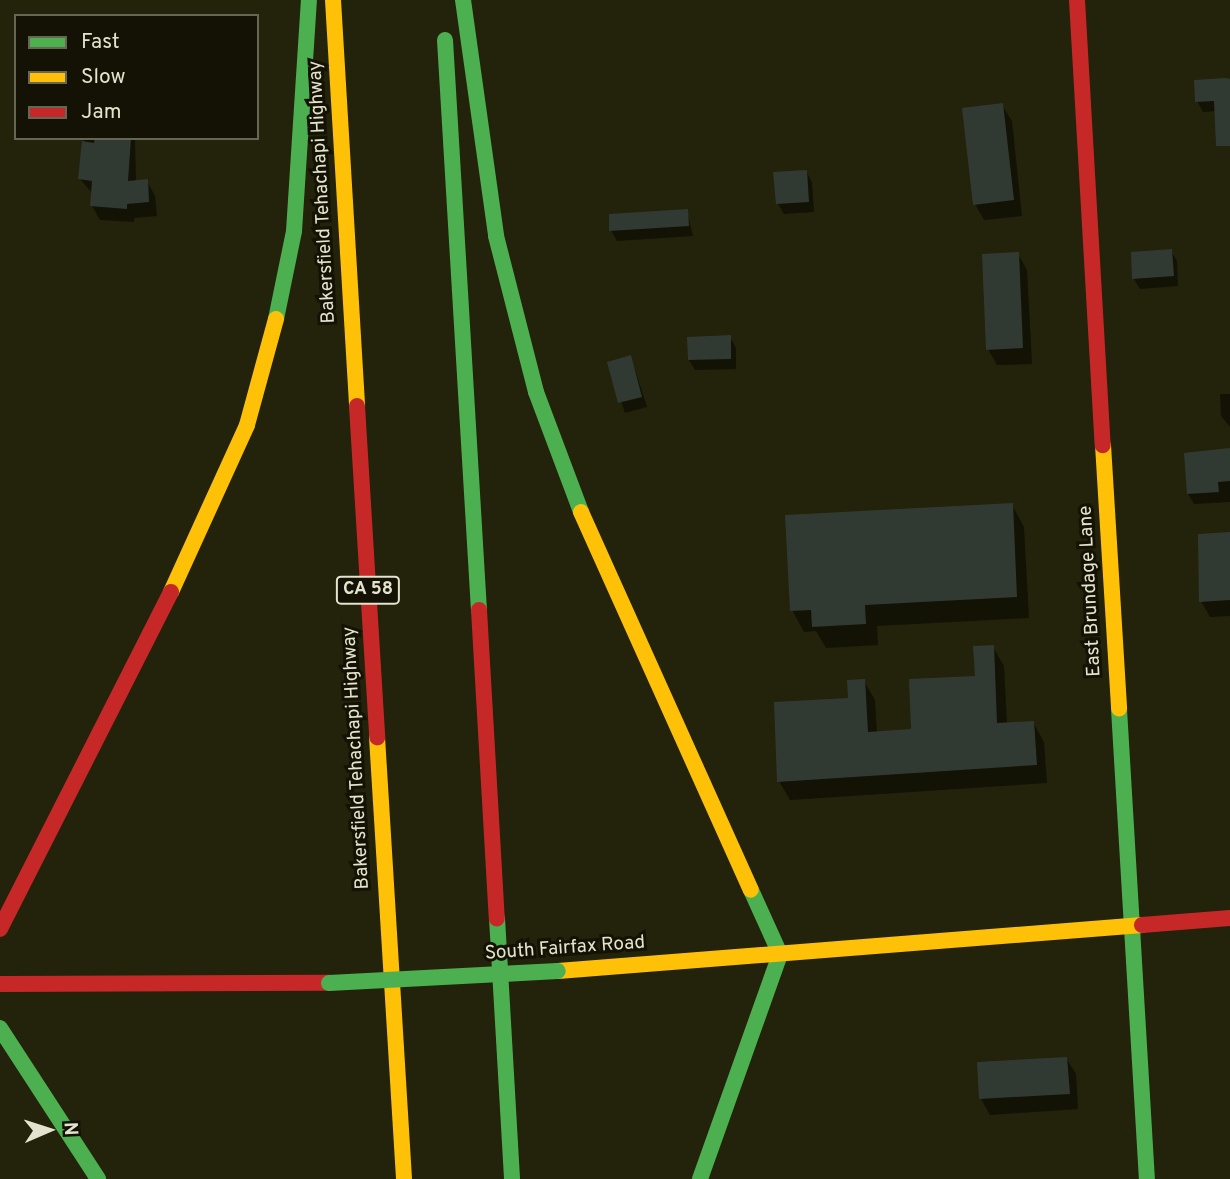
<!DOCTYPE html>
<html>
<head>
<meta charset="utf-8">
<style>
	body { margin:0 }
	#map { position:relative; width:1230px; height:1179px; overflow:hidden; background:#23220b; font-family:Overpass,sans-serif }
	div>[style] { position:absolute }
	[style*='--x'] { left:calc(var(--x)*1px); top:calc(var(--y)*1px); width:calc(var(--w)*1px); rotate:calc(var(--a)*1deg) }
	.shadow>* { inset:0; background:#0007 }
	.building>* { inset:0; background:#313a32 }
	.fast>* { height:16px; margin:-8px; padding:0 8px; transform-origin:8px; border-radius:8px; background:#4caf50 }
	.slow>* { height:16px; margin:-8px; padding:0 8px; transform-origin:8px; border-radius:8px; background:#ffc107 }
	.jam>* { height:16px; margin:-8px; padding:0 8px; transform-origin:8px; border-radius:8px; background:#c62828 }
	.fast-bridge>* { height:16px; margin:-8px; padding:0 8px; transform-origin:8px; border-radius:8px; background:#4caf50 }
	span { translate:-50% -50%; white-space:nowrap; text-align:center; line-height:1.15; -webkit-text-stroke:6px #131204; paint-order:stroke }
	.shield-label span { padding:2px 5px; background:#131204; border:2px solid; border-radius:5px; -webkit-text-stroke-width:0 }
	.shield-label { font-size:18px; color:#e4e4ce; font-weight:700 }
	.street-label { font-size:19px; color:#e4e4ce }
	.legend { position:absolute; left:14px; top:14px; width:245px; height:126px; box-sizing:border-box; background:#131204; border:2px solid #676655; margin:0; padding:9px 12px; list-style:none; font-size:21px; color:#e4e4ce }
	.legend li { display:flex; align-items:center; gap:14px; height:35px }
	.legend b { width:35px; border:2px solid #676655 }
	.north { position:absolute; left:14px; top:1095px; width:70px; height:70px; -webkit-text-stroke:5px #131204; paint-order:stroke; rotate:87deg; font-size:19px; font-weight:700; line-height:28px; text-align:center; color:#e4e4ce }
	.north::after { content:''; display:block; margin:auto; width:24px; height:32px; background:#e4e4ce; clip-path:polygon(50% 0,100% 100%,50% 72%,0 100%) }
</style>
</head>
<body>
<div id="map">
	<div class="shadow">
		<div style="clip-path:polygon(1230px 80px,1230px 127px,1216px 111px,1203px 112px,1197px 101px)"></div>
		<div style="clip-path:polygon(1002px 105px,1012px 121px,1022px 216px,984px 220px,975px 204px)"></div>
		<div style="clip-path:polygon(84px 138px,135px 138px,136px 182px,147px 181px,155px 196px,157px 216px,134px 218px,134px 222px,100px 220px,92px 206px,93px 194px,80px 179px)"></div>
		<div style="clip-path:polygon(806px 171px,812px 182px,814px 212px,784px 214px,778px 204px)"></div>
		<div style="clip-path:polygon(687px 211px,693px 236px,617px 241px,611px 230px)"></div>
		<div style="clip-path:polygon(1171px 251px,1177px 261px,1178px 286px,1140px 289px,1134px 279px)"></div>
		<div style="clip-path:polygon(1018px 254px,1027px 270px,1032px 364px,997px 365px,988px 349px)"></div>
		<div style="clip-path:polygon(730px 337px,736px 348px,736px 369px,695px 370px,689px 360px)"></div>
		<div style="clip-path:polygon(631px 357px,647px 407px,625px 413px,609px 363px)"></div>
		<div style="clip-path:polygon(1220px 394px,1230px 394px,1230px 427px,1221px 416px)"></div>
		<div style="clip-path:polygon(1230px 451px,1230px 502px,1194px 504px,1188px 494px)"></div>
		<div style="clip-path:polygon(1012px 505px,1024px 527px,1029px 618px,877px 626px,878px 645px,826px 648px,816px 631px,804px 632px,792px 610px)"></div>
		<div style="clip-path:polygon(1230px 534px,1230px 616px,1210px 617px,1201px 601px)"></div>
		<div style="clip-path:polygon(993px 647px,1004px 666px,1007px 724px,1033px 722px,1044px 742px,1047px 783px,790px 800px,779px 781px,864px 681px,875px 700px,877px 733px,913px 730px,976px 678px)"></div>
		<div style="clip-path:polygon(1066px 1058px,1076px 1074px,1078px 1109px,990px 1115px,981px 1099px)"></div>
	</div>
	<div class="building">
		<div style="clip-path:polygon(1226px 78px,1230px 79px,1230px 146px,1216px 146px,1214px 101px,1195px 102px,1194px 80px)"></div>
		<div style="clip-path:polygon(1003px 103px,1014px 200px,973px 205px,962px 108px)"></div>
		<div style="clip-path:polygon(95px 138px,131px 138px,128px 181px,148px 179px,149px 202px,127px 204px,127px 209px,90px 206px,92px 181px,78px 179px,82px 141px,94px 143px)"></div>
		<div style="clip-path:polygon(807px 170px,809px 202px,776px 204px,773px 172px)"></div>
		<div style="clip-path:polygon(688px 209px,689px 226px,609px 231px,609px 214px)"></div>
		<div style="clip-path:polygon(1172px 249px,1174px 276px,1132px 279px,1131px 252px)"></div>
		<div style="clip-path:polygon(1019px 252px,1023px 348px,986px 350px,982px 254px)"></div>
		<div style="clip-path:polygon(731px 335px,731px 359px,688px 360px,687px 337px)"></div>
		<div style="clip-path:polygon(631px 355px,642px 397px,618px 403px,607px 362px)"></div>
		<div style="clip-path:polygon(1230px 448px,1230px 481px,1218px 482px,1219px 492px,1187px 494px,1184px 453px)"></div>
		<div style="clip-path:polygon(1013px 503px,1017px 597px,865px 605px,866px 624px,812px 627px,811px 610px,790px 611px,785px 515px)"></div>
		<div style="clip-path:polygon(1230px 532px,1230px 600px,1199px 602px,1198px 534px)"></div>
		<div style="clip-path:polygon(994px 645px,997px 723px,1034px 721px,1037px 765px,777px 782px,774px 702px,848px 698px,847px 680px,865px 679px,868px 732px,911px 729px,909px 679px,975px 676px,973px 646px)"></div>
		<div style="clip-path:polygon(1067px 1057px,1070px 1094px,979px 1099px,977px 1062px)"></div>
	</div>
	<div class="fast">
		<div style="--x:463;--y:0;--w:238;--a:82"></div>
		<div style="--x:496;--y:236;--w:161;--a:75.6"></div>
		<div style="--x:536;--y:392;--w:128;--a:69.4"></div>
		<div style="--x:445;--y:40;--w:571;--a:86.59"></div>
		<div style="--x:276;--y:319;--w:90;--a:-78.4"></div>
		<div style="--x:294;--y:231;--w:231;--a:-86.3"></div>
		<div style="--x:1119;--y:709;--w:471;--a:86.6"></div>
		<div style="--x:497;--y:918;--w:261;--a:86.7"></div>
		<div style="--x:0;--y:1028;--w:180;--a:57"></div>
		<div style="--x:700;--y:1179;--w:239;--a:-70.4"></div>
		<div style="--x:780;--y:954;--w:70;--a:-114.4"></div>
	</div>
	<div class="slow">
		<div style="--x:333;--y:0;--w:407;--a:86.6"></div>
		<div style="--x:1103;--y:445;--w:264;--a:86.5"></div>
		<div style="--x:581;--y:512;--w:414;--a:65.8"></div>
		<div style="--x:171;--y:592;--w:183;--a:-65.5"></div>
		<div style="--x:247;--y:425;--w:110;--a:-74.7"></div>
		<div style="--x:377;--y:737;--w:443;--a:86.5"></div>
		<div style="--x:558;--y:971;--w:586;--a:-4.5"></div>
	</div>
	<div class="jam">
		<div style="--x:1077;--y:0;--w:446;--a:86.7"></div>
		<div style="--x:357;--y:406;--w:332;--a:86.5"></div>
		<div style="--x:479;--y:610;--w:309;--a:86.7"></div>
		<div style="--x:1142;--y:925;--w:88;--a:-4.5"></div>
		<div style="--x:0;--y:929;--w:378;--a:-63.1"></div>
		<div style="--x:0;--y:984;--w:329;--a:-0.2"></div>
	</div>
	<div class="fast-bridge">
		<div style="--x:329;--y:983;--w:229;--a:-3"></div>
	</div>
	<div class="shield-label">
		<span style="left:368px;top:590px">CA 58</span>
	</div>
	<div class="street-label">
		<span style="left:323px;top:192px;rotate:-93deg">Bakersfield Tehachapi Highway</span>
		<span style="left:1091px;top:591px;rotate:-93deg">East Brundage Lane</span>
		<span style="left:357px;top:758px;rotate:-93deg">Bakersfield Tehachapi Highway</span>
		<span style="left:565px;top:949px;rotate:-4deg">South Fairfax Road</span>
	</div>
	<ul class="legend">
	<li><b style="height:9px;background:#4caf50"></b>Fast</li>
	<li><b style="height:9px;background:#ffc107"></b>Slow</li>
	<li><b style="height:9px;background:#c62828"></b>Jam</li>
	</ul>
	<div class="north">N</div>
</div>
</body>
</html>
